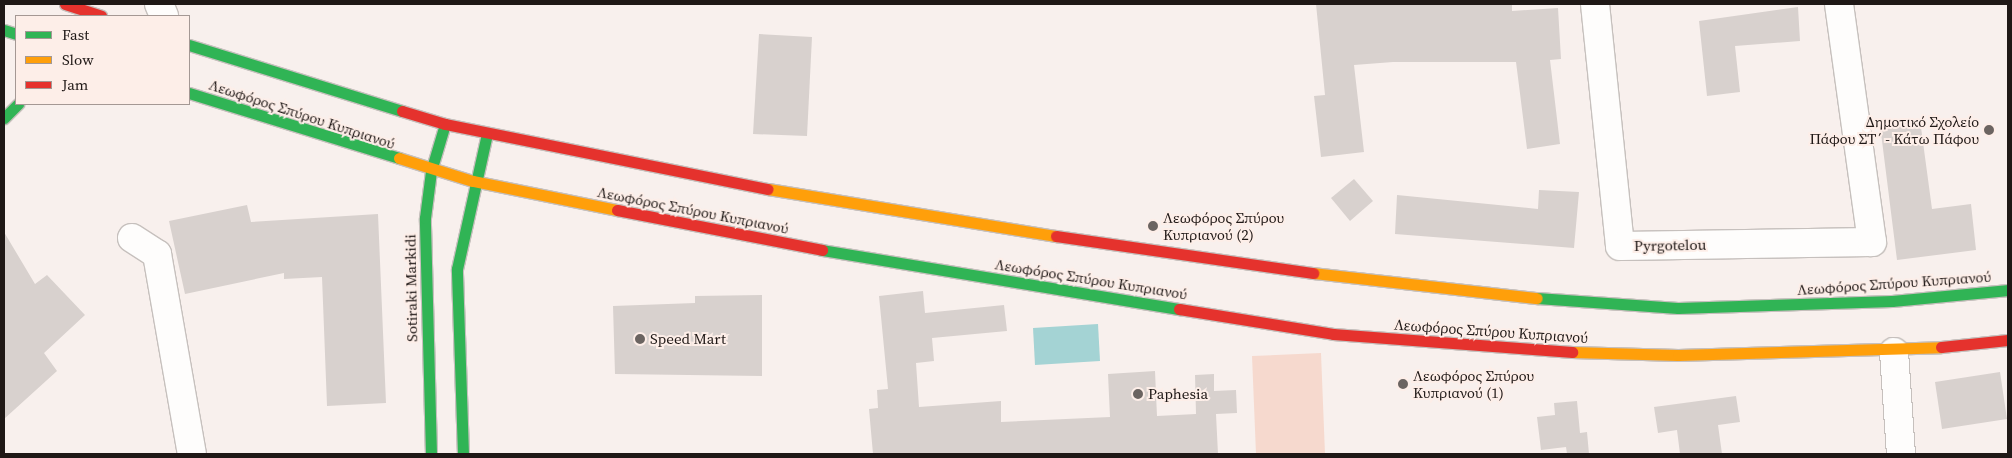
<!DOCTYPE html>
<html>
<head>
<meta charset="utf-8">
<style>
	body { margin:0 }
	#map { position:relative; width:2012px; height:458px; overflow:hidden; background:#f8f0ed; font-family:"Source Serif 4",serif }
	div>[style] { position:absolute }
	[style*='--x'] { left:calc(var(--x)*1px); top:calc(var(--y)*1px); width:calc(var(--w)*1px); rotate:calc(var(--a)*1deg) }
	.green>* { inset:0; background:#f6d9ce }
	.water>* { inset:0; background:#a4d3d4 }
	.building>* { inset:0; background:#d8d1ce }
	.roads { filter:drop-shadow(1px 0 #c6c0bd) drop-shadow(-1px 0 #c6c0bd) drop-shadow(0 1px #c6c0bd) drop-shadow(0 -1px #c6c0bd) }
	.street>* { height:28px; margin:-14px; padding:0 14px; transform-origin:14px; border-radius:14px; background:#fefdfc }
	.fast>* { height:11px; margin:-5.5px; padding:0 5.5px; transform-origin:5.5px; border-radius:5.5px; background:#30b455 }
	.slow>* { height:11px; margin:-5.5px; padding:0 5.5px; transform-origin:5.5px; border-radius:5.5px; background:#ff9f0a }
	.jam>* { height:11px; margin:-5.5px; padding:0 5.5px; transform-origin:5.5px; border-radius:5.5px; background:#e5322d }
	.dots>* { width:14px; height:14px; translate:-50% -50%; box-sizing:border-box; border:2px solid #fdeee8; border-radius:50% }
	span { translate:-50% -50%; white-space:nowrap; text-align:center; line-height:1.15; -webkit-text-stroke:4px #fdeee8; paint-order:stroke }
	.street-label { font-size:15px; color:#1f1816 }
	.poi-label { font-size:15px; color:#1f1816 }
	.right { translate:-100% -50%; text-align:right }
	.left { translate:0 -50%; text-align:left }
	.frame { position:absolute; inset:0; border:5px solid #1f1816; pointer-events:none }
	.legend { position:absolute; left:15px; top:15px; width:175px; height:90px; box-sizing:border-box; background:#fdeee8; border:1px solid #a49894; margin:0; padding:6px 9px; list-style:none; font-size:15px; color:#1f1816 }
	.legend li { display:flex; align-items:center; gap:10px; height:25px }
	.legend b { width:25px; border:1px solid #a49894 }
</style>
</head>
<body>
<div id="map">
	<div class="green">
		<div style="clip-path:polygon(1321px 353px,1325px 454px,1256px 454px,1252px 356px)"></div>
	</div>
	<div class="water">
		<div style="clip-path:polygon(1098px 324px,1100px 361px,1035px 365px,1033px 328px)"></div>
	</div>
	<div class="building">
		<div style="clip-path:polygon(1316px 4px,1512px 4px,1512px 11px,1558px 8px,1561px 59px,1550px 60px,1560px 144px,1527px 149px,1516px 62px,1393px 62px,1354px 65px,1364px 152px,1321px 157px,1314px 96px,1325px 95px)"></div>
		<div style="clip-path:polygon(1798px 7px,1800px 41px,1735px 46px,1740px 92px,1707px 96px,1699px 21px)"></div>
		<div style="clip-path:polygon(759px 34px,812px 37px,807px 136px,753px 134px)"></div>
		<div style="clip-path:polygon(1920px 120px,1932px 209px,1971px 204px,1976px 250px,1897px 260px,1880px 125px)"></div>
		<div style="clip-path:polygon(1354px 179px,1373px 201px,1350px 221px,1331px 198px)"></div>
		<div style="clip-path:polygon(1539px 190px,1579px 192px,1574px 248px,1395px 234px,1397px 195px,1538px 209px)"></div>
		<div style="clip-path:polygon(247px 205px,251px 222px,378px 214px,386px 403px,327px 406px,322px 277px,284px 279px,284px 273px,185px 294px,169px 221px)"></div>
		<div style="clip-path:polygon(4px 232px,35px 284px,47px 275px,85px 315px,44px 353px,57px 371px,4px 419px)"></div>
		<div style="clip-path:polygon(923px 291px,925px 313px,1004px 305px,1007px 331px,932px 338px,934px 361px,916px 363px,919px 407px,1001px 401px,1001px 422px,1110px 417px,1108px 374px,1155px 371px,1157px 416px,1196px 414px,1195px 375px,1214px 374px,1214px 391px,1236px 390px,1237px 413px,1216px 414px,1218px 454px,873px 454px,869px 409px,878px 408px,877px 390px,888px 389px,879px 296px)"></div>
		<div style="clip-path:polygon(762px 295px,762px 376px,615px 374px,613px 306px,695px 303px,695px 296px)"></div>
		<div style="clip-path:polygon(2000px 372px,2007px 419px,1942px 429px,1935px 382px)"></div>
		<div style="clip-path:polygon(1736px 396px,1740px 422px,1718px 425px,1722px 454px,1680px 454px,1677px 430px,1658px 433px,1654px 407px)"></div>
		<div style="clip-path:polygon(1577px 401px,1580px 433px,1587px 432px,1589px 454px,1567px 454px,1566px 447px,1541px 450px,1537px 417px,1555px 415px,1554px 403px)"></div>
	</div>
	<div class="roads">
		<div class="street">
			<div style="--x:159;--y:4;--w:13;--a:67"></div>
			<div style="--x:1595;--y:4;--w:243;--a:84.1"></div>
			<div style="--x:1620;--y:246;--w:252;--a:-0.9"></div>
			<div style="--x:1872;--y:242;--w:240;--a:-97.9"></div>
			<div style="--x:132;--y:238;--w:30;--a:33"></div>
			<div style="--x:157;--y:254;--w:203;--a:80.1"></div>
			<div style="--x:1894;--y:352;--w:102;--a:86.1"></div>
		</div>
		<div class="fast">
			<div style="--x:4;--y:30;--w:13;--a:18"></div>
			<div style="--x:189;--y:45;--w:223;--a:17.2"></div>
			<div style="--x:189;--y:93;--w:220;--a:17.2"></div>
			<div style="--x:4;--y:118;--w:20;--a:-45"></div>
			<div style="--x:822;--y:250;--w:362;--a:9.4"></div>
			<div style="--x:1537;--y:298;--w:141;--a:4.1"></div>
			<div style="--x:1678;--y:308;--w:214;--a:-1.9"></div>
			<div style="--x:1892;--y:301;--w:117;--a:-5.4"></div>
			<div style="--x:431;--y:454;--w:236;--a:-91.5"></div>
			<div style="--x:425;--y:218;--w:47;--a:-82.7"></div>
			<div style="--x:431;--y:171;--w:49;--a:-73.4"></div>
			<div style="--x:463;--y:454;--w:185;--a:-91.9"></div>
			<div style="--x:457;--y:269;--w:138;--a:-77.5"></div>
		</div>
		<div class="slow">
			<div style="--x:399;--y:158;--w:77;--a:17.3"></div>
			<div style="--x:473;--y:181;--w:147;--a:11.4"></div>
			<div style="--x:768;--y:189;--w:292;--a:9.3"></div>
			<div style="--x:1313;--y:273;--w:225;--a:6.4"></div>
			<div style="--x:1572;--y:352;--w:106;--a:1.6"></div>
			<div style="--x:1678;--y:355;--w:263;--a:-1.7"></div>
		</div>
		<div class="jam">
			<div style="--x:65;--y:4;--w:38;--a:18"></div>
			<div style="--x:402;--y:111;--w:45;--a:16.8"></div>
			<div style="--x:445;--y:124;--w:329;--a:11.4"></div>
			<div style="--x:617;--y:210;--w:209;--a:11"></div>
			<div style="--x:1056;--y:236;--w:260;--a:8.2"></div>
			<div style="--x:1179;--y:309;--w:156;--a:9.2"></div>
			<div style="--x:1333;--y:334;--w:240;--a:4.3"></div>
			<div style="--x:1941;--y:347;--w:67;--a:-6"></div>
		</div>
	</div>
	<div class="dots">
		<div style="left:1989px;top:130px;background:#6b6461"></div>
		<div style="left:1153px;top:226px;background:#6b6461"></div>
		<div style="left:640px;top:339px;background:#6b6461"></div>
		<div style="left:1403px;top:384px;background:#6b6461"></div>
		<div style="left:1138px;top:394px;background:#6b6461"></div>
	</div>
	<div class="street-label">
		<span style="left:302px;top:114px;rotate:18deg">Λεωφόρος Σπύρου Κυπριανού</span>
		<span style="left:693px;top:210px;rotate:11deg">Λεωφόρος Σπύρου Κυπριανού</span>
		<span style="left:1670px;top:245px;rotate:-1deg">Pyrgotelou</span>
		<span style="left:1091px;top:279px;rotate:9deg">Λεωφόρος Σπύρου Κυπριανού</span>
		<span style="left:1894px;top:283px;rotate:-4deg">Λεωφόρος Σπύρου Κυπριανού</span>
		<span style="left:411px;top:288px;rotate:-91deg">Sotiraki Markidi</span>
		<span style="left:1491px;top:331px;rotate:4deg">Λεωφόρος Σπύρου Κυπριανού</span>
	</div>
	<div class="poi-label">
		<span class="right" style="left:1979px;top:130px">Δημοτικό Σχολείο<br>Πάφου ΣΤ΄ - Κάτω Πάφου</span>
		<span class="left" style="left:1163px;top:226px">Λεωφόρος Σπύρου<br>Κυπριανού (2)</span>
		<span class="left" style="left:650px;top:339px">Speed Mart</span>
		<span class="left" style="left:1413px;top:384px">Λεωφόρος Σπύρου<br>Κυπριανού (1)</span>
		<span class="left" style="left:1148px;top:394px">Paphesia</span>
	</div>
	<div class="frame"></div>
	<ul class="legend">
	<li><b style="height:6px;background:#30b455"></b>Fast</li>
	<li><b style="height:6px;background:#ff9f0a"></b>Slow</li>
	<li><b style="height:6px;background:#e5322d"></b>Jam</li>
	</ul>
</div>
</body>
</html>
